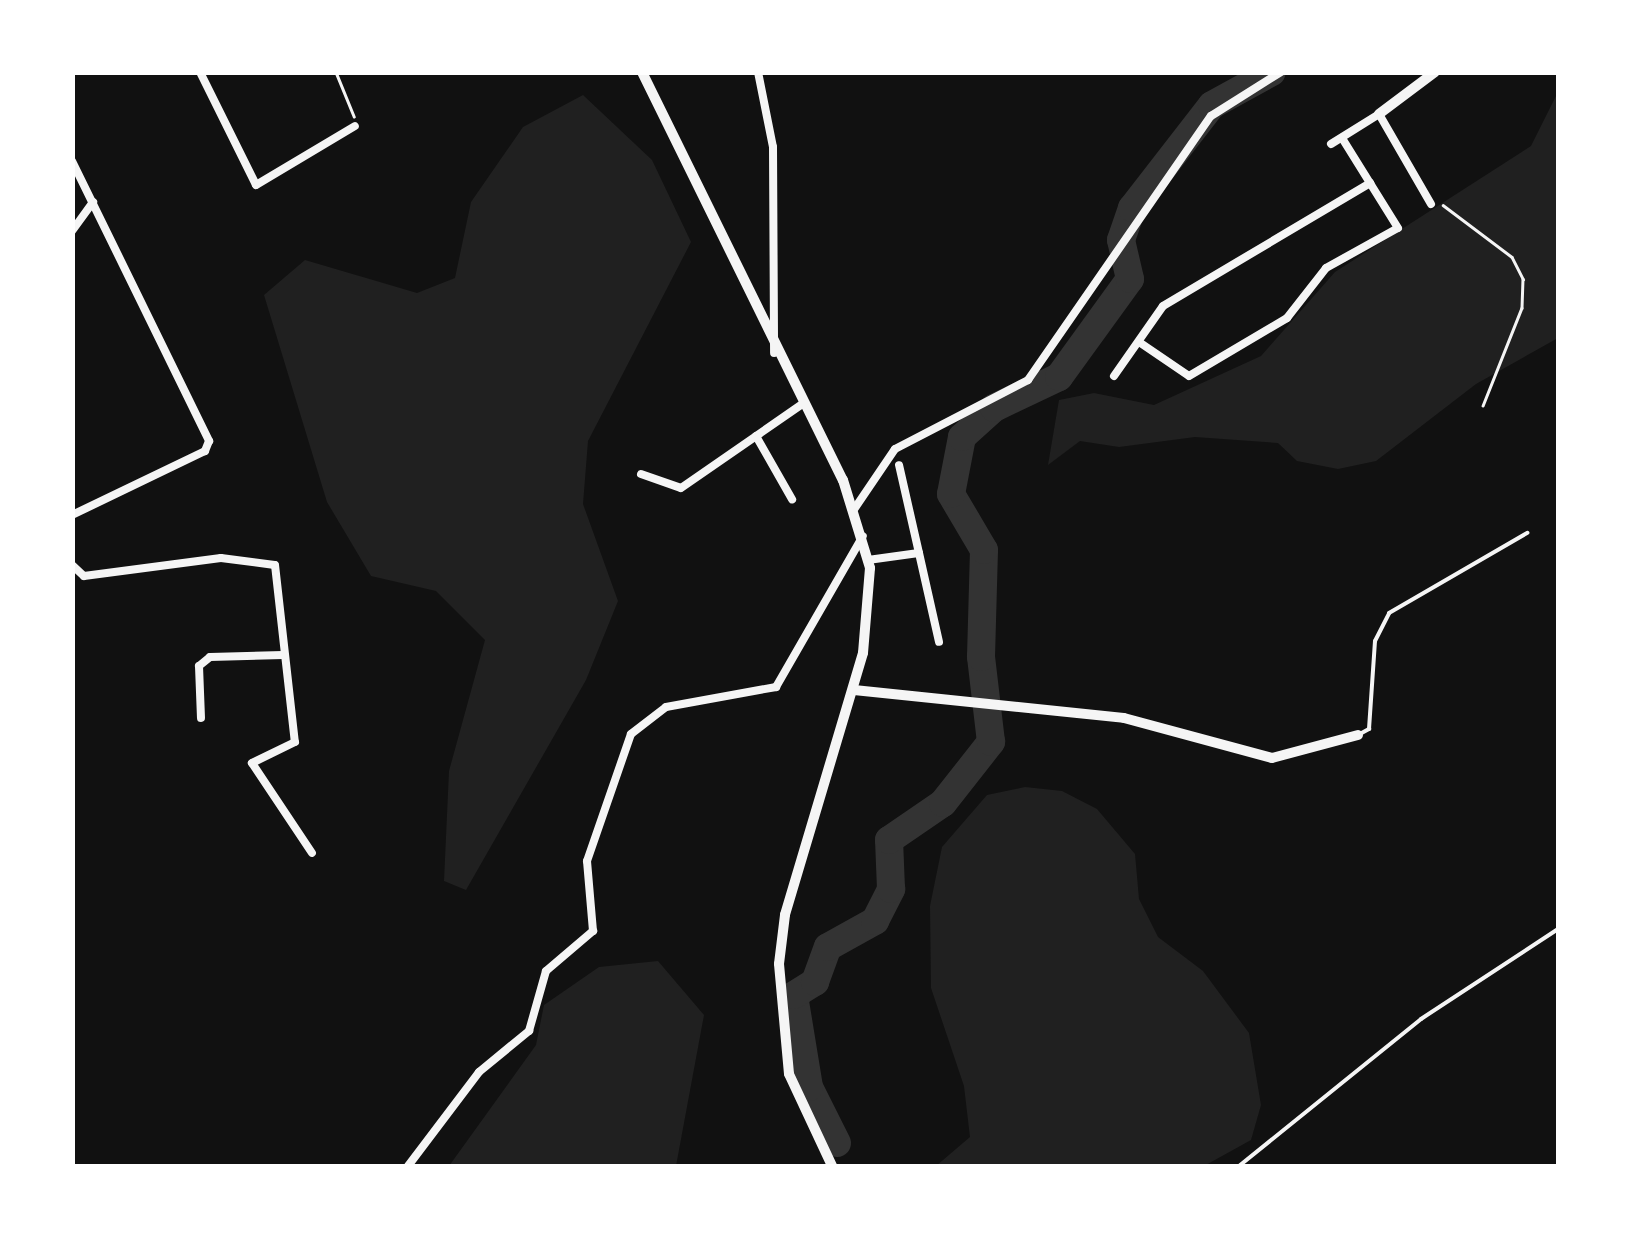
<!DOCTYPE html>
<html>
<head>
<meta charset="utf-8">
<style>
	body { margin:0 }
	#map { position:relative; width:1631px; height:1239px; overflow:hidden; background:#111; font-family:Quicksand,sans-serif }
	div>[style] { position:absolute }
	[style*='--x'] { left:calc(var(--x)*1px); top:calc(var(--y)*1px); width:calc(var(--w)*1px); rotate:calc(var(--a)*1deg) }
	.green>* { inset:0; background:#202020 }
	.river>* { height:28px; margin:-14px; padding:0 14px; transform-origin:14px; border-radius:14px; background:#333 }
	.path>* { height:2.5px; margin:-1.25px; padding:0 1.25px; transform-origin:1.25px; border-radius:1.25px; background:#f5f5f5 }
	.service>* { height:4px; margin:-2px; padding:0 2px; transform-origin:2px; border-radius:2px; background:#f5f5f5 }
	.minor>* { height:8px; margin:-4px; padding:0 4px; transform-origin:4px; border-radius:4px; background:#f5f5f5 }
	.tertiary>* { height:10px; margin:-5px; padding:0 5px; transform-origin:5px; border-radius:5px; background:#f5f5f5 }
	span { translate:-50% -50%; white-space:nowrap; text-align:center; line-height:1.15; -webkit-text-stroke:8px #fff; paint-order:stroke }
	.frame { position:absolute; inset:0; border:75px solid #fff; pointer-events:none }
</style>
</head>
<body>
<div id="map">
	<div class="green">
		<div style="clip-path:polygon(1558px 92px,1558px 338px,1476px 384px,1376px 461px,1338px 469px,1297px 461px,1278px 443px,1195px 437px,1119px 447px,1080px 441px,1048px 465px,1059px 400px,1094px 393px,1154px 405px,1261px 356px,1335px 272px,1531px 146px)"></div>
		<div style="clip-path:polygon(583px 95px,652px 160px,691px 242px,588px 441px,583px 504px,618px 601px,586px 680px,466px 890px,444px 881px,449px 771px,485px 640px,436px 591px,371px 576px,327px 502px,264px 295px,305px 260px,417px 293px,455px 278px,471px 202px,523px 127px)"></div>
		<div style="clip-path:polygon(1025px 787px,1062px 791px,1097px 809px,1135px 854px,1139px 899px,1158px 937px,1203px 971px,1249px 1033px,1261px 1105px,1251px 1140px,1204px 1166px,936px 1166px,970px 1137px,964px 1086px,931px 988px,930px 906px,942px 847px,987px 795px)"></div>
		<div style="clip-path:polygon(658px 961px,704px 1015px,676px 1166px,449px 1166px,536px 1045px,544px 1005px,599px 967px)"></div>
	</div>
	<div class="river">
		<div style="--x:837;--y:1143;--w:63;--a:-116.6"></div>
		<div style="--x:809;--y:1087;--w:93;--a:-99.3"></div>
		<div style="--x:794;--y:995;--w:25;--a:-32"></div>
		<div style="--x:815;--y:982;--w:37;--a:-70"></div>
		<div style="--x:828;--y:947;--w:54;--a:-29"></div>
		<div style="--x:875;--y:921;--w:36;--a:-63"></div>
		<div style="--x:891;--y:889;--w:49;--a:-92.3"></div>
		<div style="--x:889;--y:840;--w:65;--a:-34.4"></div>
		<div style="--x:943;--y:803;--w:78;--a:-51.8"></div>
		<div style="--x:991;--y:742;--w:86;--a:-96.7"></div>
		<div style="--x:981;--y:657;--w:107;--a:-88.4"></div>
		<div style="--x:984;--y:550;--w:65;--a:-120.5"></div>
		<div style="--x:951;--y:494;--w:58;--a:-79.1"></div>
		<div style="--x:962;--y:437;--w:43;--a:-42.2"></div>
		<div style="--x:994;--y:408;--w:72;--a:-25.5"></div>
		<div style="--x:1059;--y:377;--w:121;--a:-54.1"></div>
		<div style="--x:1130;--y:279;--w:40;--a:-103"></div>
		<div style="--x:1121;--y:240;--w:34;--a:-71"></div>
		<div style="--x:1132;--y:208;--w:130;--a:-52.2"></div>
		<div style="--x:1212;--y:105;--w:68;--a:-28.8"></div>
	</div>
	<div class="path">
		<div style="--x:336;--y:72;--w:48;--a:67.8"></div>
		<div style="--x:1443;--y:205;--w:86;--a:37"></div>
		<div style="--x:1512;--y:257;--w:25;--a:63"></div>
		<div style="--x:1523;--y:279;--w:29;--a:92"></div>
		<div style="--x:1522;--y:308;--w:105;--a:111.7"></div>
	</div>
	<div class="service">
		<div style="--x:906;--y:72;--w:31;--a:0"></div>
		<div style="--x:1358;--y:735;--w:13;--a:-29"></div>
		<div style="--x:1369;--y:729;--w:88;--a:-86.1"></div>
		<div style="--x:1375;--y:641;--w:31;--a:-63"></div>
		<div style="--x:1389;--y:613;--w:160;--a:-30.1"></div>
		<div style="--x:1239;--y:1166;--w:234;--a:-38.9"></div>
		<div style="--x:1421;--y:1019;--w:164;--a:-33.3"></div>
	</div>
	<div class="minor">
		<div style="--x:200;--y:72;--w:126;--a:63.6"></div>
		<div style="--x:256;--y:185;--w:115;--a:-30.8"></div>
		<div style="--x:758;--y:72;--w:76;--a:78.7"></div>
		<div style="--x:773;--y:147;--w:206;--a:89.7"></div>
		<div style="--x:1331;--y:144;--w:57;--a:-32"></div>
		<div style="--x:1379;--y:114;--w:104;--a:60"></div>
		<div style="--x:72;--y:161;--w:312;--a:63.9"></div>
		<div style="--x:209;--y:441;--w:11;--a:112"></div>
		<div style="--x:205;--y:451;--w:148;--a:154.3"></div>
		<div style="--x:72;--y:231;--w:36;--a:-54"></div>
		<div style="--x:1139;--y:342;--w:60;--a:34.2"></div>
		<div style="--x:1189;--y:376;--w:114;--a:-30.6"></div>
		<div style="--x:1287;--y:318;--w:63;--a:-52"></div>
		<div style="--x:1326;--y:268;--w:82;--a:-29.1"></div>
		<div style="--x:1398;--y:228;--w:53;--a:-121.9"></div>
		<div style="--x:1114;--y:376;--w:85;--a:-55"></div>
		<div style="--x:1163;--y:306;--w:241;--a:-30.7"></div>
		<div style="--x:1370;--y:183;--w:53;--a:-121.9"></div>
		<div style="--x:756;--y:436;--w:73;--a:60.3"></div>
		<div style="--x:641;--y:474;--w:42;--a:19.3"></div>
		<div style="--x:681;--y:488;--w:146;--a:-34.7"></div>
		<div style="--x:855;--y:508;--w:71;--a:-55.9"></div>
		<div style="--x:895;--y:449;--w:150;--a:-27.4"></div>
		<div style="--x:1028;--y:380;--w:321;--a:-55.3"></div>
		<div style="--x:1211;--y:116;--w:83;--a:-32.2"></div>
		<div style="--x:919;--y:553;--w:91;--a:77.3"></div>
		<div style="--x:868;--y:560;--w:51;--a:-7.8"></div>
		<div style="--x:919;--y:553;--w:90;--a:-102.8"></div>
		<div style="--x:72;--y:565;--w:16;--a:43"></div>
		<div style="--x:84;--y:576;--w:138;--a:-7.5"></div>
		<div style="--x:221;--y:558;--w:54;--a:7.4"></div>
		<div style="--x:275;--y:565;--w:178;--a:83.6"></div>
		<div style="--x:295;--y:742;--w:48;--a:154"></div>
		<div style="--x:252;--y:763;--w:108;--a:56.3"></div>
		<div style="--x:201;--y:718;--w:52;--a:-92.2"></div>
		<div style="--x:199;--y:666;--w:14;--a:-39"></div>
		<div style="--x:210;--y:657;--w:73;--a:-1.6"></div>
		<div style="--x:408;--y:1166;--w:118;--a:-52.9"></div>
		<div style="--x:479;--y:1072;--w:65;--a:-39.4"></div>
		<div style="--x:529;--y:1031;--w:62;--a:-74.2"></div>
		<div style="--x:546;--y:971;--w:62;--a:-40.4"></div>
		<div style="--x:593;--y:931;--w:70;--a:-94.9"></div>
		<div style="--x:587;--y:861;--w:134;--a:-70.9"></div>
		<div style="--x:631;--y:734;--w:44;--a:-37.6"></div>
		<div style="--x:666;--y:707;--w:112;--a:-10.3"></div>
		<div style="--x:776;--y:687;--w:174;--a:-60.1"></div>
	</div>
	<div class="tertiary">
		<div style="--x:642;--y:72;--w:455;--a:63.8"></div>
		<div style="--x:843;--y:480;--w:92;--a:72.9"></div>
		<div style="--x:870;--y:568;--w:85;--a:94.7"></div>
		<div style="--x:863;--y:653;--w:273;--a:106.6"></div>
		<div style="--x:785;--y:915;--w:49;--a:97"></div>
		<div style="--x:779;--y:964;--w:110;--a:84.8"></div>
		<div style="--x:789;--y:1074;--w:102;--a:64.9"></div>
		<div style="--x:1379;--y:114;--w:70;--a:-36.9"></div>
		<div style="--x:854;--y:690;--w:271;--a:5.9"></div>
		<div style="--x:1124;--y:718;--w:153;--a:15.1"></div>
		<div style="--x:1272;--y:758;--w:89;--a:-15"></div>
	</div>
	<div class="frame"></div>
</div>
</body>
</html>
